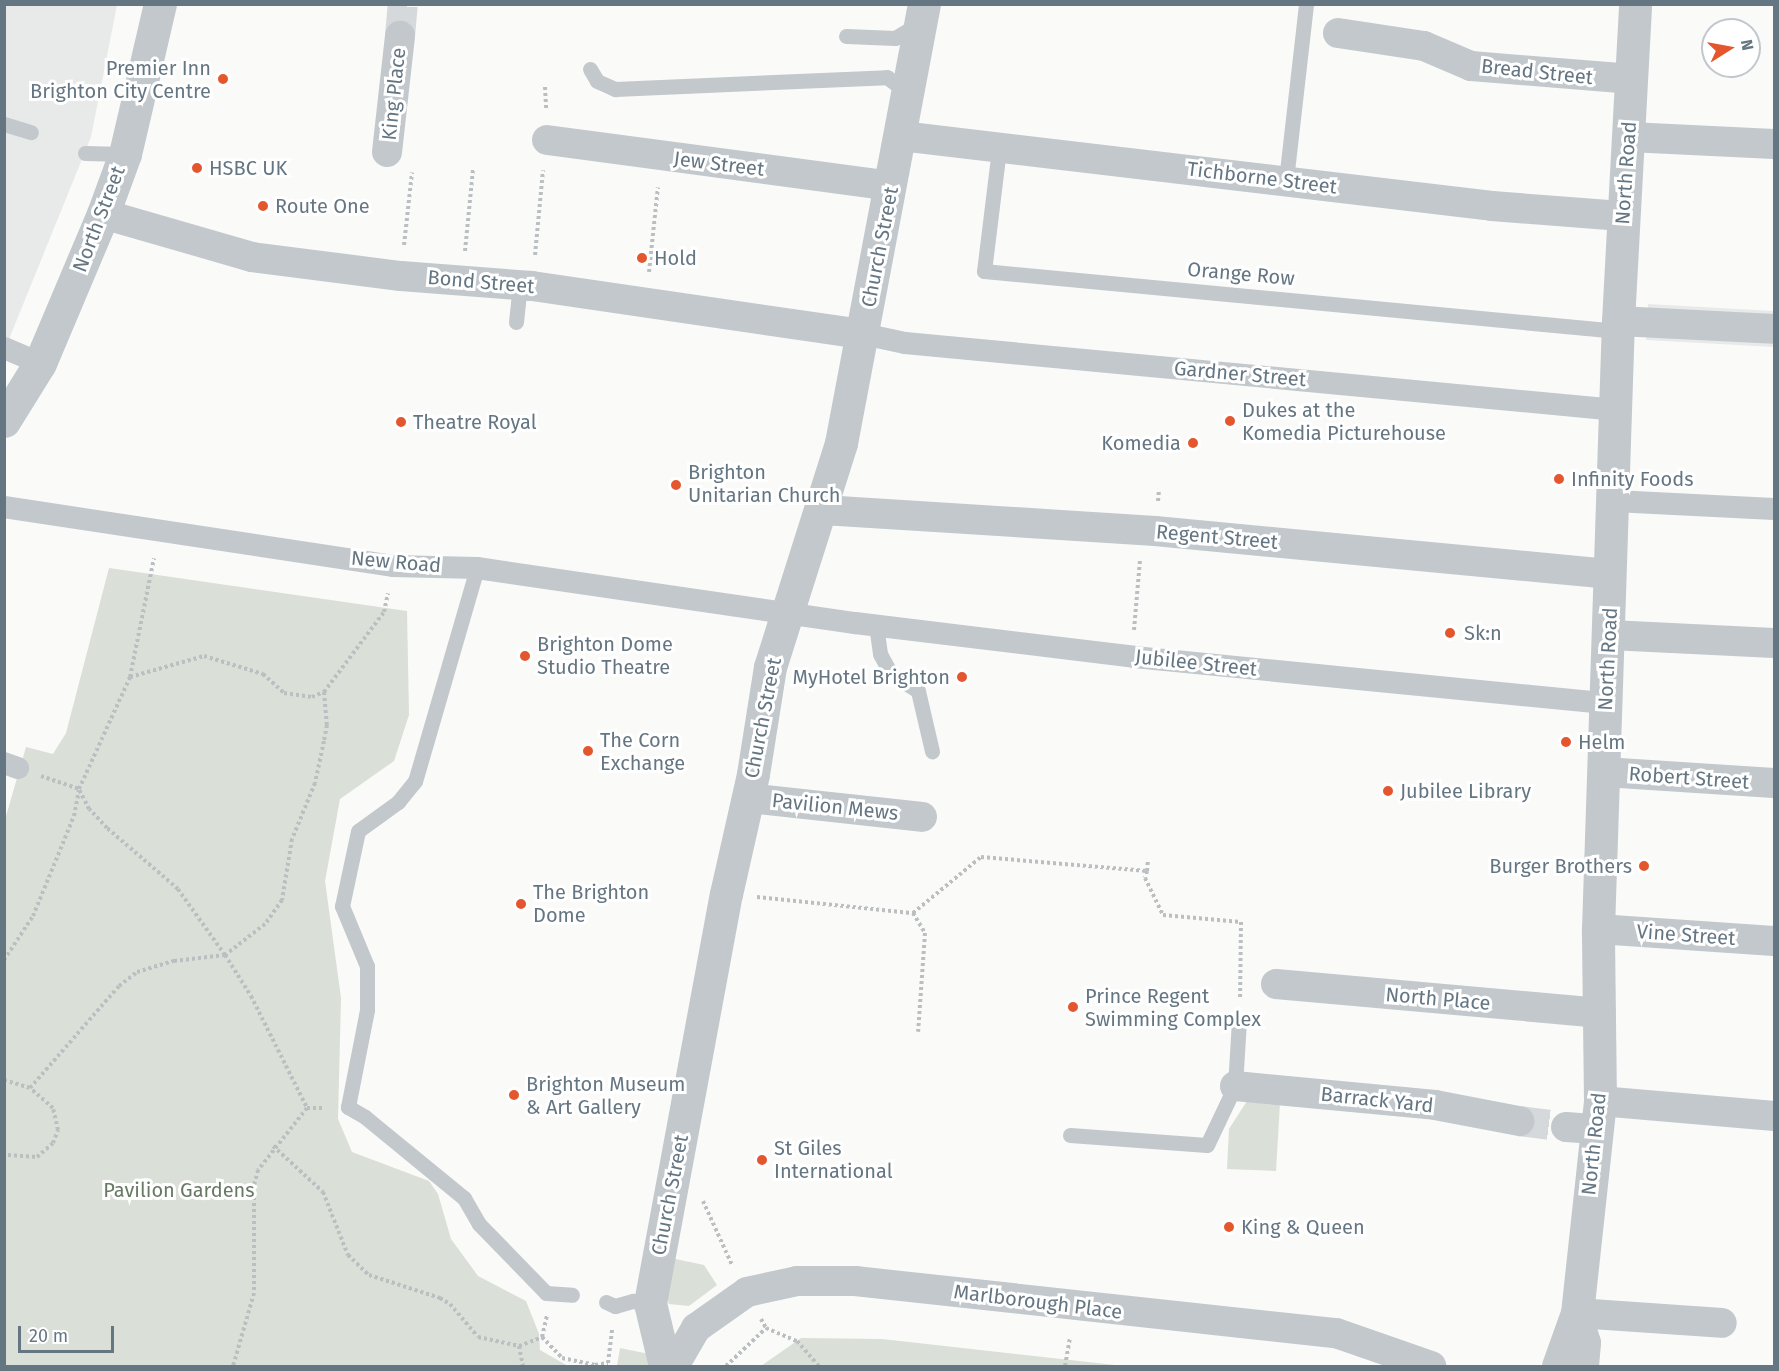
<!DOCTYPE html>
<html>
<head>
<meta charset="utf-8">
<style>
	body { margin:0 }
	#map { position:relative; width:1779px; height:1371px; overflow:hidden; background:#fafaf8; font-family:"Fira Sans",sans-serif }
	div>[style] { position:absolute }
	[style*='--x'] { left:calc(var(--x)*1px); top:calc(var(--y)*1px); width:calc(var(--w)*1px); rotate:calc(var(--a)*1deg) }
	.built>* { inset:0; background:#e8e9e9 }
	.green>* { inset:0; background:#dadfd7 }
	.minor-tunnel>* { height:30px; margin-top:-15px; transform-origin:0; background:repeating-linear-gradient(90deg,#d5d9db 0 30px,transparent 0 45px) }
	.path>* { height:4px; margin-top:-2px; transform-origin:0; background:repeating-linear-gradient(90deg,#bbbfc2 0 3px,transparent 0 6px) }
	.service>* { height:15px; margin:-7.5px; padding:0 7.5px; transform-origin:7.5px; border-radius:7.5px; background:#c3c8cc }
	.pedestrian>* { height:22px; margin:-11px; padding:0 11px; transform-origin:11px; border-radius:11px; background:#c3c8cc }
	.minor>* { height:30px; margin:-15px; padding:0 15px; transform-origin:15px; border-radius:15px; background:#c3c8cc }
	.tertiary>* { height:33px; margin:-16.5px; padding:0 16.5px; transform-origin:16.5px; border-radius:16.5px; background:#c3c8cc }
	.dots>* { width:16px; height:16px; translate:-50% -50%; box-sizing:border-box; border:3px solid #fff; border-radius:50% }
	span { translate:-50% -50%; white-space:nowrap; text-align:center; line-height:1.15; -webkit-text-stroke:6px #fff; paint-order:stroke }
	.poi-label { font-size:20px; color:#657683 }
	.right { translate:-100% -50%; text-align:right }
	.left { translate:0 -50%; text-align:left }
	.street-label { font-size:20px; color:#657683 }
	.park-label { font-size:20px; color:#687a64 }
	.frame { position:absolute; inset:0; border:6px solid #657683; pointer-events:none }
	.north { position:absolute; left:1701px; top:18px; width:60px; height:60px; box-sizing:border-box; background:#fff; border:2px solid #c1c8cd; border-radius:50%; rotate:79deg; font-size:16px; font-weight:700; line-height:24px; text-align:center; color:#657683 }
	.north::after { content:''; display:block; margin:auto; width:21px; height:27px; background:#e4572e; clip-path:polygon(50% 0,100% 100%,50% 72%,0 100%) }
	.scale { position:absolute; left:18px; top:1326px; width:96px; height:27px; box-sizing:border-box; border:3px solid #657683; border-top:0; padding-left:8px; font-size:18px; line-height:21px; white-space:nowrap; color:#657683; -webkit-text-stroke:4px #fff; paint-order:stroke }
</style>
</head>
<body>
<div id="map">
	<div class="built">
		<div style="clip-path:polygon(5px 5px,117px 5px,91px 137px,5px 349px)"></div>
		<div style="clip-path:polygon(1648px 304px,1774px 311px,1774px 347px,1646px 340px)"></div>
	</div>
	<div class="green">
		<div style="clip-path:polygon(109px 568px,407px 611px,409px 715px,394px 761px,340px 799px,325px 881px,341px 998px,338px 1119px,352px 1152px,429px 1181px,438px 1194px,451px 1239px,478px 1276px,526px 1301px,539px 1334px,540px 1350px,568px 1366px,5px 1366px,4px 823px,26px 747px,53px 754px,66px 733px)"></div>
		<div style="clip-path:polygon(1247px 1101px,1280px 1103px,1276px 1171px,1227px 1169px,1229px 1129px)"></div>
		<div style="clip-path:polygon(666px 1257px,704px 1265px,717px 1285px,689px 1306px,669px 1304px,662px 1283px)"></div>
		<div style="clip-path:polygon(801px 1338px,882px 1339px,1124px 1366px,761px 1366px)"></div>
		<div style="clip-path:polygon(620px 1348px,649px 1354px,649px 1366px,617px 1366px)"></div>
	</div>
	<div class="minor-tunnel">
		<div style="--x:400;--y:36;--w:32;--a:-85"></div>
		<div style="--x:1519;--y:1121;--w:47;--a:7.3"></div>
	</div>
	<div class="path">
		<div style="--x:545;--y:87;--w:22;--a:87"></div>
		<div style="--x:404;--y:245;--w:73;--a:-83.7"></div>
		<div style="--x:465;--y:251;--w:82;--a:-84.4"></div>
		<div style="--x:535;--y:255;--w:85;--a:-84.6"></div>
		<div style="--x:649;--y:272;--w:85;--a:-84"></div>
		<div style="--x:1158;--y:501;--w:12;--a:-85"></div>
		<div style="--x:1134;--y:630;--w:70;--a:-85.1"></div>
		<div style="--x:130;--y:677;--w:121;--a:-78.6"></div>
		<div style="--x:324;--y:692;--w:100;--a:-53.1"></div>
		<div style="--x:384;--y:612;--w:19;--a:-78"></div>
		<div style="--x:41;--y:776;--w:40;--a:18.9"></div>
		<div style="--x:79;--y:789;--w:123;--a:-65.5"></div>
		<div style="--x:130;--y:677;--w:77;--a:-15.8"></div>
		<div style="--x:204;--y:656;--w:62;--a:17"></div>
		<div style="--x:263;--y:674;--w:28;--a:42"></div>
		<div style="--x:284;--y:693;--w:28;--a:8"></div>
		<div style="--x:312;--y:697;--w:13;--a:-23"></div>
		<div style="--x:324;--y:692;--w:33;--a:85"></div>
		<div style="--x:327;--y:725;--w:16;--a:101"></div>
		<div style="--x:324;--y:741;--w:43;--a:102.1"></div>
		<div style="--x:315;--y:783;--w:61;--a:112.3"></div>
		<div style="--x:292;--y:839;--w:62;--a:99.3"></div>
		<div style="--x:282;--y:900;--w:29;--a:125"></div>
		<div style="--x:265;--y:924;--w:51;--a:142.2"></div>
		<div style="--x:225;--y:955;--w:49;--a:57.6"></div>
		<div style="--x:251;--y:996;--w:125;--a:63.4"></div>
		<div style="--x:307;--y:1108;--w:79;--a:128.3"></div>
		<div style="--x:258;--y:1170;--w:16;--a:105"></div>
		<div style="--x:254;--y:1185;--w:108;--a:90"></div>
		<div style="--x:254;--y:1293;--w:76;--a:106"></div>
		<div style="--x:1147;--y:871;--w:12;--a:-85"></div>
		<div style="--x:757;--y:897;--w:157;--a:5.9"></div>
		<div style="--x:913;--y:913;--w:88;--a:-39.5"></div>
		<div style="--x:981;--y:857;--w:167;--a:4.8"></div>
		<div style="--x:1147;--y:871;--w:7;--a:106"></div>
		<div style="--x:1145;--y:878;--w:41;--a:64.1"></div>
		<div style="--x:1163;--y:915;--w:78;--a:5.1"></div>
		<div style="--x:1241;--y:922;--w:78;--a:90.7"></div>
		<div style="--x:913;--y:913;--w:23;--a:59"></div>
		<div style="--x:925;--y:933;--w:99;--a:94"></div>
		<div style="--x:4;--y:960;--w:53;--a:-56.6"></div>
		<div style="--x:33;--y:916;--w:108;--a:-67.7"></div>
		<div style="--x:74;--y:816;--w:26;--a:-79"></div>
		<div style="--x:4;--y:1080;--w:27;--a:17"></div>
		<div style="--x:30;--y:1088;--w:135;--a:-48.9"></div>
		<div style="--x:119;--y:986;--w:23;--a:-38"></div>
		<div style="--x:137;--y:972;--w:39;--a:-17"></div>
		<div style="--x:174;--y:961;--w:51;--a:-6.7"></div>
		<div style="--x:225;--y:955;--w:81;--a:-125.5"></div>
		<div style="--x:178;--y:889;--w:94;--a:-139.3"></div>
		<div style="--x:107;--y:828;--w:26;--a:-133"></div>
		<div style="--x:89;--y:809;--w:22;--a:-117"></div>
		<div style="--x:307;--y:1108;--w:17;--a:0"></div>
		<div style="--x:273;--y:1146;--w:68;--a:42.6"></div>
		<div style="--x:323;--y:1192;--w:68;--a:68.4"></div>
		<div style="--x:348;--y:1255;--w:29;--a:44"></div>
		<div style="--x:369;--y:1275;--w:75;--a:17.9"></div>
		<div style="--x:440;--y:1298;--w:12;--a:31"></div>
		<div style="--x:450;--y:1304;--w:43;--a:49.7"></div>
		<div style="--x:478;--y:1337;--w:42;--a:12.4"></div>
		<div style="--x:519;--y:1346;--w:25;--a:-21"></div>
		<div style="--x:8;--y:1155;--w:29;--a:4"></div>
		<div style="--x:37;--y:1157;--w:21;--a:-41"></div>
		<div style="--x:53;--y:1143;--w:14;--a:-69"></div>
		<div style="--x:58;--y:1130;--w:23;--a:-103"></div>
		<div style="--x:53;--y:1108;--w:30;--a:-139"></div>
		<div style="--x:703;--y:1201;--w:70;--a:65.6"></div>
		<div style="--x:761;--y:1319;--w:10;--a:61"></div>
		<div style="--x:766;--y:1328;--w:34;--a:23"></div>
		<div style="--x:797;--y:1341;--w:33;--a:49"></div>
		<div style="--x:542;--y:1337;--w:29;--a:46"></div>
		<div style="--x:562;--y:1358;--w:34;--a:12"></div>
		<div style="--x:595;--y:1365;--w:13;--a:-9"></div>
		<div style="--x:608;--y:1363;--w:34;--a:-83"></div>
		<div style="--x:542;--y:1337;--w:23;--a:-77"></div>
		<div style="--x:519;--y:1346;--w:20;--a:79"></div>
		<div style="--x:726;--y:1366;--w:55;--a:-43.5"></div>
		<div style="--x:1065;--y:1366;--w:27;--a:-80"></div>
	</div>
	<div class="service">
		<div style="--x:846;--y:36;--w:49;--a:2.3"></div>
		<div style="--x:895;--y:38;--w:26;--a:-31"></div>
		<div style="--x:590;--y:69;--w:14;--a:60"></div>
		<div style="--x:597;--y:81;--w:20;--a:24"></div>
		<div style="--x:615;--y:89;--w:272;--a:-2.5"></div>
		<div style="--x:887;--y:77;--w:16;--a:38"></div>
		<div style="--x:900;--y:87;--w:11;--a:80"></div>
		<div style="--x:4;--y:124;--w:28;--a:17"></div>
		<div style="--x:999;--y:149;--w:123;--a:97"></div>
		<div style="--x:984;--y:271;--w:637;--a:5.41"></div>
		<div style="--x:85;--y:153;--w:40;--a:1.4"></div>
		<div style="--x:1286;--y:180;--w:177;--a:-83.5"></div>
		<div style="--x:516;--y:322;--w:37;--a:-84"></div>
		<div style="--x:477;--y:568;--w:222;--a:106.2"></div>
		<div style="--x:415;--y:781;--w:27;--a:129"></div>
		<div style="--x:398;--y:802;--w:49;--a:144.1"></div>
		<div style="--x:358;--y:831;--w:77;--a:102"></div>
		<div style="--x:342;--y:906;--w:65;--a:67.4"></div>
		<div style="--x:367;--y:966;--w:44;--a:90"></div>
		<div style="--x:367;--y:1010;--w:99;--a:101.1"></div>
		<div style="--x:348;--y:1107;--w:20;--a:30"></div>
		<div style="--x:365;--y:1117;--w:128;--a:39.3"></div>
		<div style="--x:464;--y:1198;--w:30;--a:60"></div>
		<div style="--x:479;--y:1224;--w:96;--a:45.8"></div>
		<div style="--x:546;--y:1293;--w:26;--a:4"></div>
		<div style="--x:876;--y:625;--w:29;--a:82"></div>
		<div style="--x:880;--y:654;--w:23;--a:61"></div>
		<div style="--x:891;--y:674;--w:32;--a:32"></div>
		<div style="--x:918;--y:691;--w:62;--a:76.9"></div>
		<div style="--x:1070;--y:1135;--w:137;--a:4.2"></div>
		<div style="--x:1207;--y:1145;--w:65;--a:-64.6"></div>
		<div style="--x:1235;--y:1086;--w:65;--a:-86.5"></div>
		<div style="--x:606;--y:1302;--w:10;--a:24"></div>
		<div style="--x:615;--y:1306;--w:19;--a:-16"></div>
		<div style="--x:633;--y:1301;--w:17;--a:7"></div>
	</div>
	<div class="pedestrian">
		<div style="--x:863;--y:334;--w:43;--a:12.1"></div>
		<div style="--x:905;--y:343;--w:715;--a:5.38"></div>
		<div style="--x:4;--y:348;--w:39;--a:23"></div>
		<div style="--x:1614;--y:501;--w:160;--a:2.9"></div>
		<div style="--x:4;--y:507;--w:393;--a:8.6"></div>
		<div style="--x:393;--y:566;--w:84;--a:1.4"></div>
		<div style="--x:477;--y:568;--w:382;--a:8.3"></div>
		<div style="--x:855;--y:623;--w:281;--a:6.9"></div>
		<div style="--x:1134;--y:657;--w:473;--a:5.6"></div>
		<div style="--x:4;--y:763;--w:15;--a:20"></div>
	</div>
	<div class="minor">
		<div style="--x:1338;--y:33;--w:87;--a:8.6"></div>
		<div style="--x:1424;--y:46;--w:51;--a:23.1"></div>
		<div style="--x:1471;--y:66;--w:162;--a:4.6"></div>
		<div style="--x:901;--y:136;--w:595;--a:6.75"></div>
		<div style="--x:1492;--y:206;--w:130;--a:4.4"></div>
		<div style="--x:1629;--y:137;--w:145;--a:2.8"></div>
		<div style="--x:547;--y:140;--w:347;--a:7.6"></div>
		<div style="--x:387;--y:152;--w:117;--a:-83.6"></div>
		<div style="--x:103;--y:214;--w:155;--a:16.1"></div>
		<div style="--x:252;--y:257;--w:150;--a:7.3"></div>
		<div style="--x:401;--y:276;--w:131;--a:4.4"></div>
		<div style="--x:532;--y:286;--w:334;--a:8.3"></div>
		<div style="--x:1618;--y:321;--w:156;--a:2.9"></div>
		<div style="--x:823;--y:510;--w:333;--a:3.6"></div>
		<div style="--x:1155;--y:531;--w:458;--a:5.4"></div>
		<div style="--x:1610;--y:635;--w:164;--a:2.8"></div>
		<div style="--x:1604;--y:772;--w:170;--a:3.7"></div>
		<div style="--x:748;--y:798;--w:175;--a:6.2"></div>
		<div style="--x:1598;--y:929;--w:176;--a:3.9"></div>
		<div style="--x:1276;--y:984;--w:326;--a:5.1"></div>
		<div style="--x:1235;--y:1086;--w:201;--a:5.4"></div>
		<div style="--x:1435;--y:1105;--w:86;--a:10.8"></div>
		<div style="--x:1600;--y:1101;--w:175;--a:4.9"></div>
		<div style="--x:1566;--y:1127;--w:30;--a:4"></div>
		<div style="--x:674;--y:1366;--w:44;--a:-59.9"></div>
		<div style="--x:696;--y:1328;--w:62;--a:-35.2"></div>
		<div style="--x:747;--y:1292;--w:51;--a:-12.4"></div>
		<div style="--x:797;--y:1281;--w:58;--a:0"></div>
		<div style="--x:855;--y:1281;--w:484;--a:6.2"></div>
		<div style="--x:1336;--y:1333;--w:101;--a:19.2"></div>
		<div style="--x:1584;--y:1366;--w:23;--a:-85"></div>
		<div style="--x:1586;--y:1343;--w:31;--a:-107"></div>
		<div style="--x:1577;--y:1313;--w:145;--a:3.9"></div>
	</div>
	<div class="tertiary">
		<div style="--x:4;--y:421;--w:68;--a:-58.2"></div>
		<div style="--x:40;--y:363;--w:162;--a:-67.1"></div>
		<div style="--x:103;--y:214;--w:64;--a:-69.9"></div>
		<div style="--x:125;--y:154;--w:154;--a:-76.9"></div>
		<div style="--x:665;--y:1366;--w:65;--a:-103.4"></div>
		<div style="--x:650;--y:1303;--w:416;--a:-79.5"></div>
		<div style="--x:726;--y:894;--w:123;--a:-77.3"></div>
		<div style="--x:753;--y:774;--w:108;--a:-81"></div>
		<div style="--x:770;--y:667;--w:235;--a:-72.4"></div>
		<div style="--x:841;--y:443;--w:447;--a:-79.3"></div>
		<div style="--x:1558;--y:1366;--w:56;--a:-70.3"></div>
		<div style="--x:1577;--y:1313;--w:213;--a:-83.8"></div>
		<div style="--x:1600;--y:1101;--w:172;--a:-90.7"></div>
		<div style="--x:1598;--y:929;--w:608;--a:-88.12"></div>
		<div style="--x:1618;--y:321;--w:317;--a:-86.9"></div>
	</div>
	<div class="dots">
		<div style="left:223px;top:79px;background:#e4572e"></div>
		<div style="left:197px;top:168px;background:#e4572e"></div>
		<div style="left:263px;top:206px;background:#e4572e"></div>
		<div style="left:642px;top:258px;background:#e4572e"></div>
		<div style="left:1230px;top:421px;background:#e4572e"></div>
		<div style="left:401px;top:422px;background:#e4572e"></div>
		<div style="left:1193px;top:443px;background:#e4572e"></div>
		<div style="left:1559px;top:479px;background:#e4572e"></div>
		<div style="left:676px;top:485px;background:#e4572e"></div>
		<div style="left:1450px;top:633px;background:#e4572e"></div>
		<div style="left:525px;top:656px;background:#e4572e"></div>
		<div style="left:962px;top:677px;background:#e4572e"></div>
		<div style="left:1566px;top:742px;background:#e4572e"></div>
		<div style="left:588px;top:751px;background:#e4572e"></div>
		<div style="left:1388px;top:791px;background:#e4572e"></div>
		<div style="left:1644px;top:866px;background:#e4572e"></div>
		<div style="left:521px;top:904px;background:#e4572e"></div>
		<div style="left:1073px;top:1007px;background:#e4572e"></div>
		<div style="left:514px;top:1095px;background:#e4572e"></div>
		<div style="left:762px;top:1160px;background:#e4572e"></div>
		<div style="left:1229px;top:1227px;background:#e4572e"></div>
	</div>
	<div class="poi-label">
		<span class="right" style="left:211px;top:80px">Premier Inn<br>Brighton City Centre</span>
		<span class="left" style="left:209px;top:168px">HSBC UK</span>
		<span class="left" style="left:275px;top:206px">Route One</span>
		<span class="left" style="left:654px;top:258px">Hold</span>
		<span class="left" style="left:1242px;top:422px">Dukes at the<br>Komedia Picturehouse</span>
		<span class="left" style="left:413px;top:422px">Theatre Royal</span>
		<span class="right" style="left:1181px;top:443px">Komedia</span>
		<span class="left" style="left:688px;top:484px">Brighton<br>Unitarian Church</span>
		<span class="left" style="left:1571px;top:479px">Infinity Foods</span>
		<span class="left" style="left:1464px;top:633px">Sk:n</span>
		<span class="left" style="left:537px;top:656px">Brighton Dome<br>Studio Theatre</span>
		<span class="right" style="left:950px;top:677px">MyHotel Brighton</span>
		<span class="left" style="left:600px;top:752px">The Corn<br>Exchange</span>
		<span class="left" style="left:1578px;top:742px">Helm</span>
		<span class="left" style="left:1400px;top:791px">Jubilee Library</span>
		<span class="right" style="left:1632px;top:866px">Burger Brothers</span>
		<span class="left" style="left:533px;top:904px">The Brighton<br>Dome</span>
		<span class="left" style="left:1085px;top:1008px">Prince Regent<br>Swimming Complex</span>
		<span class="left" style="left:526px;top:1096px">Brighton Museum<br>&amp; Art Gallery</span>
		<span class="left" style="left:774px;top:1160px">St Giles<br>International</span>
		<span class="left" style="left:1241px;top:1227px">King &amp; Queen</span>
	</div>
	<div class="street-label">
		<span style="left:1537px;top:72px;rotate:6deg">Bread Street</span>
		<span style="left:394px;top:94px;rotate:-84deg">King Place</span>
		<span style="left:719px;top:164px;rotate:7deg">Jew Street</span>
		<span style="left:1626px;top:173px;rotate:-86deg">North Road</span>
		<span style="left:1262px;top:178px;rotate:7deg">Tichborne Street</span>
		<span style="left:99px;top:219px;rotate:-69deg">North Street</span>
		<span style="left:880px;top:247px;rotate:-79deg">Church Street</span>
		<span style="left:1241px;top:274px;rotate:5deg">Orange Row</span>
		<span style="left:481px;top:282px;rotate:5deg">Bond Street</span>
		<span style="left:1240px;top:374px;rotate:5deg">Gardner Street</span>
		<span style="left:1217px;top:537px;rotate:5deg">Regent Street</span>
		<span style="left:396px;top:562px;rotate:5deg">New Road</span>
		<span style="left:1608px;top:659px;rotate:-87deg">North Road</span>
		<span style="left:1196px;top:663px;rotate:6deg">Jubilee Street</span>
		<span style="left:763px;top:718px;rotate:-79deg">Church Street</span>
		<span style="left:1689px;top:778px;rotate:4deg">Robert Street</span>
		<span style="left:835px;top:807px;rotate:6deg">Pavilion Mews</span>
		<span style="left:1686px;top:935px;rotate:4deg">Vine Street</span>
		<span style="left:1438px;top:999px;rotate:5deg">North Place</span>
		<span style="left:1377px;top:1100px;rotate:6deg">Barrack Yard</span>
		<span style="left:1594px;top:1144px;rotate:-84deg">North Road</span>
		<span style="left:670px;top:1195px;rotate:-79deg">Church Street</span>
		<span style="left:1038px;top:1302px;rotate:7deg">Marlborough Place</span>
	</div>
	<div class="park-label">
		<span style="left:179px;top:1190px">Pavilion Gardens</span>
	</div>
	<div class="frame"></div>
	<div class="north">N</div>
	<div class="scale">20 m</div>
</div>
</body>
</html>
